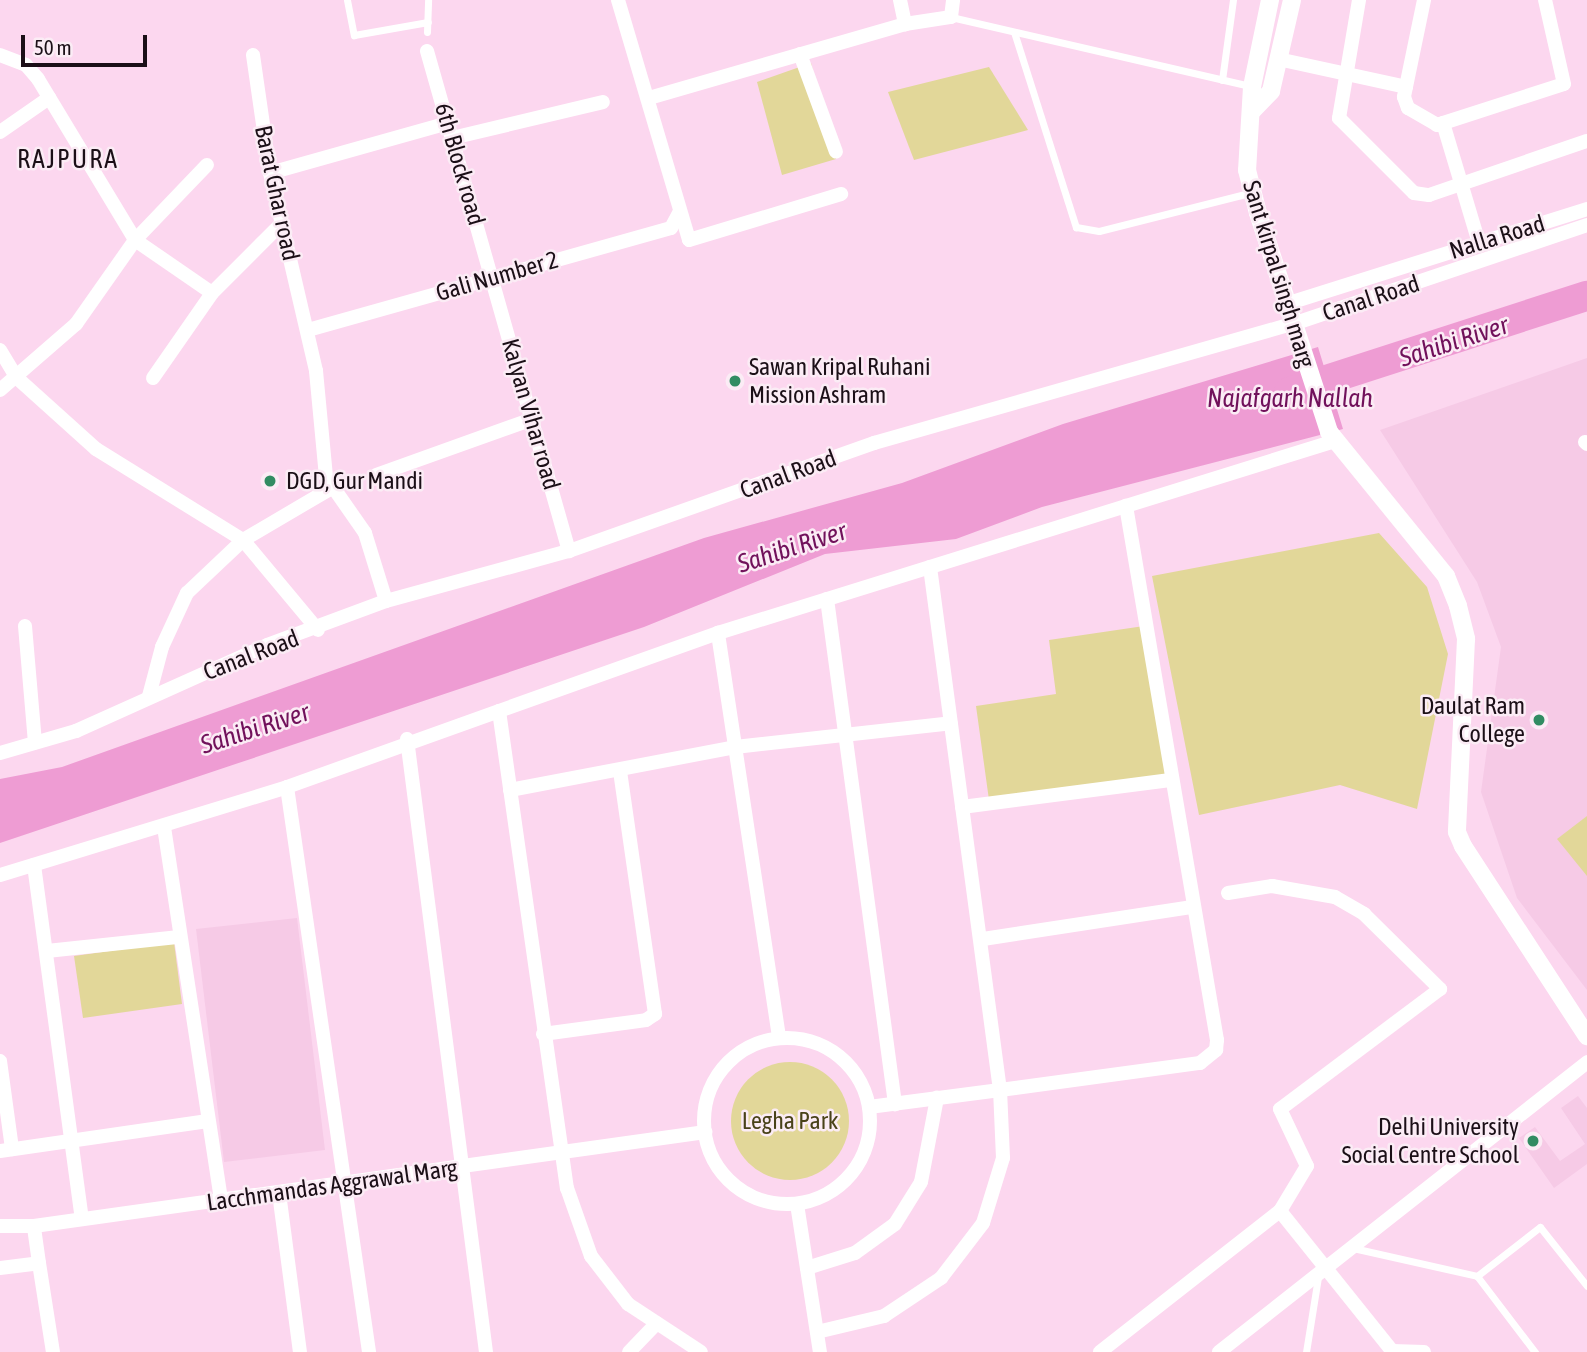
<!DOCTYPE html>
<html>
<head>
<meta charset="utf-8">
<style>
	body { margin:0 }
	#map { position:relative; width:1587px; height:1352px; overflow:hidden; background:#fcd7ef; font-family:"Asap Condensed",sans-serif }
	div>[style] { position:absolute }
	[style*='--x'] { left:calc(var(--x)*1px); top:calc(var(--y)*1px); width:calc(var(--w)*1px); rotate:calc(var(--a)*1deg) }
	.built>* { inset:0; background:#f6cae6 }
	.green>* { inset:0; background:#e2d799 }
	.round { border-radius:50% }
	.water>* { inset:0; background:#ee9cd3 }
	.river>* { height:30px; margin:-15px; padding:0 15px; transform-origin:15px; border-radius:15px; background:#ee9cd3 }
	.service>* { height:7px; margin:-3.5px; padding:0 3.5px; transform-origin:3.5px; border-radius:3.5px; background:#fff }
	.minor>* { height:14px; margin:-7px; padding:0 7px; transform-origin:7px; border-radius:7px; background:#fff }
	.minor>.ring { margin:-7px; padding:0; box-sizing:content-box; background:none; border:14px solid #fff; border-radius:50% }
	.tertiary>* { height:18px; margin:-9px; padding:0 9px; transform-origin:9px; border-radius:9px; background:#fff }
	.dots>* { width:19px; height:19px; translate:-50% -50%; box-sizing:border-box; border:4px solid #fbecf5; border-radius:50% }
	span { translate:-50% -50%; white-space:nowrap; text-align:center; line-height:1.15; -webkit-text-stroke:5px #fbecf5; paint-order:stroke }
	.street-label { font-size:24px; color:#1b0f17 }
	.poi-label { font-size:24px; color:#1b0f17 }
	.left { translate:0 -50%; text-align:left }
	.right { translate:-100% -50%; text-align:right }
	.park-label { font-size:24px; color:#494219 }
	.neighbourhood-label { font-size:26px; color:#1b0f17; letter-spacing:2px }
	.water-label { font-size:26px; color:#71115b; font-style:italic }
	.scale { position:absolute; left:21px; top:35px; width:126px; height:32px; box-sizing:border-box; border:4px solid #1b0f17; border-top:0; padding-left:9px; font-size:21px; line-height:24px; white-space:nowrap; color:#1b0f17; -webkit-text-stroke:5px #fbecf5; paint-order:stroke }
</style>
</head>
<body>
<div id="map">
	<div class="built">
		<div style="clip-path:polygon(1587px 358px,1587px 990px,1517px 898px,1481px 792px,1501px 647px,1477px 582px,1380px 430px)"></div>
		<div style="clip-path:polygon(297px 918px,325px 1150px,224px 1162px,196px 929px)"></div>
		<div style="clip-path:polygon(1578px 1096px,1587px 1108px,1587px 1164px,1554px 1188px,1519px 1138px,1535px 1127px,1560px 1161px,1585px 1144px,1561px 1108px)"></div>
	</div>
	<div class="green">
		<div style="clip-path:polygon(811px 63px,836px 159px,782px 175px,757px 82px)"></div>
		<div style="clip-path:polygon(989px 67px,1028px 130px,914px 160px,888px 92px)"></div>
		<div style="clip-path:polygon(1379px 533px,1427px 587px,1448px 654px,1417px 809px,1340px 785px,1199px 815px,1152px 576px)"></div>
		<div style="clip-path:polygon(1144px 626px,1166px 775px,989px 800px,976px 706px,1056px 694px,1049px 640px)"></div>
		<div style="clip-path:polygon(1587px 816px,1587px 876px,1557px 839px)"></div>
		<div style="clip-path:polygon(174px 942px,182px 1004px,83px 1018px,74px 956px)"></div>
		<div class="round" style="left:731px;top:1062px;width:118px;height:118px"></div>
	</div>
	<div class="water">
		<div style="clip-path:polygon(1318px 347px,1343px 429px,1042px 507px,956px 539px,825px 554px,644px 627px,0 843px,0 779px,62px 767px,704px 538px,902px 483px,1063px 424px)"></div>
	</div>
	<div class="river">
		<div style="--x:1289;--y:392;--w:313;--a:-17.9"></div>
	</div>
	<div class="service">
		<div style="--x:347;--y:0;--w:36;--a:79"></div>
		<div style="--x:354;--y:35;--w:75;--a:-10"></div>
		<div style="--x:951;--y:17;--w:308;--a:13"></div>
		<div style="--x:427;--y:32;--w:32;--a:-88"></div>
		<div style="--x:1014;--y:32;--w:205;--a:72.4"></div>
		<div style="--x:1076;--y:227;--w:23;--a:10"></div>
		<div style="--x:1099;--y:231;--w:159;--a:-14.2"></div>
		<div style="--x:1222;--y:80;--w:81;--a:-82.2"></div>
		<div style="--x:1353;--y:1248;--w:127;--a:12.7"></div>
		<div style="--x:1477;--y:1276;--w:80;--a:-37.9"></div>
		<div style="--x:1540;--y:1227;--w:75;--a:51.5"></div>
		<div style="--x:1477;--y:1276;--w:96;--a:52.7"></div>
		<div style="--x:1306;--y:1352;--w:76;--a:-80.9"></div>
	</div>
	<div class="minor">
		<div style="--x:618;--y:0;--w:250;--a:73.5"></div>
		<div style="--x:689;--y:240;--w:159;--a:-16.8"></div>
		<div style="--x:900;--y:0;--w:25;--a:78"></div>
		<div style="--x:1359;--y:0;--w:120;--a:99.6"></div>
		<div style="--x:1339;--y:118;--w:106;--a:45"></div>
		<div style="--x:1414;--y:193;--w:15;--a:8"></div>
		<div style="--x:1429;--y:195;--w:167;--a:-18.9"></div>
		<div style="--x:1424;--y:0;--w:99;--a:101.7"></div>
		<div style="--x:1404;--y:97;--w:12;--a:70"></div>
		<div style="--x:1408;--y:108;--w:34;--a:30"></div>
		<div style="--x:1437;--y:125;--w:133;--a:-17.9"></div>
		<div style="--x:1564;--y:84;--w:86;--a:-102.7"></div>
		<div style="--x:427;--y:51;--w:520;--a:74.15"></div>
		<div style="--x:800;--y:54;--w:104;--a:69.8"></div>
		<div style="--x:0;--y:55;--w:28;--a:21"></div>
		<div style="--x:26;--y:65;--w:18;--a:49"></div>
		<div style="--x:38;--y:79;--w:188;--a:58.9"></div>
		<div style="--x:135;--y:240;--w:93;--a:34.5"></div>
		<div style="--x:253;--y:55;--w:119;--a:81.8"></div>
		<div style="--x:270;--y:173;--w:203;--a:76.9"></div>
		<div style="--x:316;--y:371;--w:106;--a:84.6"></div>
		<div style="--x:326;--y:477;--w:68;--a:55.1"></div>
		<div style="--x:365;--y:533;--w:71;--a:72.8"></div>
		<div style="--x:1278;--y:59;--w:131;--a:12.3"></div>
		<div style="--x:649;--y:98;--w:266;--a:-16.1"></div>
		<div style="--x:905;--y:24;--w:47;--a:-8.7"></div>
		<div style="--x:951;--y:17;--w:17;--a:-83"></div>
		<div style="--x:1443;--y:123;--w:125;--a:73.3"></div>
		<div style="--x:0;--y:132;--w:60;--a:-34.8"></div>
		<div style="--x:452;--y:138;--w:155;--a:-13.4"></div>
		<div style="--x:270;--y:173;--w:185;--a:-15.7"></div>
		<div style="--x:1286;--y:304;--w:316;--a:-17.5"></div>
		<div style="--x:308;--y:330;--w:377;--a:-15.7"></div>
		<div style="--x:671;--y:228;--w:17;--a:-62"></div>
		<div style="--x:0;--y:350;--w:31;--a:59"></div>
		<div style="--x:16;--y:377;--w:108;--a:42"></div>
		<div style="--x:96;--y:449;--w:173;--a:31.8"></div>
		<div style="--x:243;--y:540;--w:117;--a:50.2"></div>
		<div style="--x:153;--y:378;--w:103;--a:-55.2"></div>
		<div style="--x:212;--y:293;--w:99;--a:-45"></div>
		<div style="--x:0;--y:390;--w:101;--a:-41"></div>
		<div style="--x:76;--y:324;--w:103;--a:-54.9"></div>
		<div style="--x:135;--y:240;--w:104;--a:-46.2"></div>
		<div style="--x:1585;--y:442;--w:3;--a:45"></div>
		<div style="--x:376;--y:475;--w:166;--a:-19.7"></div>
		<div style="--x:930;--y:567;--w:528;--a:82.38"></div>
		<div style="--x:1000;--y:1090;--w:202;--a:-7.7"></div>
		<div style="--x:1200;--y:1063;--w:21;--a:-39"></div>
		<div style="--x:1216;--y:1050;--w:10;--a:-84"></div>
		<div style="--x:1217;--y:1040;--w:542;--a:-99.67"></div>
		<div style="--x:827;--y:599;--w:510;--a:82.33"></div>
		<div style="--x:25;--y:626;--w:117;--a:85.1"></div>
		<div style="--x:149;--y:696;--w:51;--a:-75.1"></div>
		<div style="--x:162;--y:647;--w:60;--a:-65.2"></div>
		<div style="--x:187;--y:593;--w:77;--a:-43.4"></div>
		<div style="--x:243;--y:540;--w:101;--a:-30.4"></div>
		<div style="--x:499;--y:711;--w:232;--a:-19.6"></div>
		<div style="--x:407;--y:739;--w:618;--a:82.66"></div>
		<div style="--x:0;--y:753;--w:79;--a:-16.1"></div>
		<div style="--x:76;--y:731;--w:209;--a:-24.2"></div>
		<div style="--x:267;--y:645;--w:127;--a:-20.3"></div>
		<div style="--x:386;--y:601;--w:190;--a:-15.3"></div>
		<div style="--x:569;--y:551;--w:324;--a:-19.5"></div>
		<div style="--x:874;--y:443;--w:436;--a:-15.9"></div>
		<div style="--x:1293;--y:324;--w:310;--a:-18.6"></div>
		<div style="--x:287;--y:787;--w:571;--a:81.74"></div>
		<div style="--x:510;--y:790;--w:229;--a:-10.8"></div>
		<div style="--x:735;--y:747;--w:217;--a:-6.3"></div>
		<div style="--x:962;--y:807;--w:210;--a:-7.4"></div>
		<div style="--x:164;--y:827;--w:378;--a:81.3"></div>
		<div style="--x:34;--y:865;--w:357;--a:82.3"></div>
		<div style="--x:0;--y:875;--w:300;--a:-17"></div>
		<div style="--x:287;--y:787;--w:225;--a:-19.7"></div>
		<div style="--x:499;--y:711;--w:482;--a:81.9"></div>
		<div style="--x:567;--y:1188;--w:72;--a:70.6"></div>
		<div style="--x:591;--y:1256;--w:61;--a:52.4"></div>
		<div style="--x:628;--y:1304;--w:87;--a:33.3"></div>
		<div style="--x:1228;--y:893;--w:45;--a:-9"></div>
		<div style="--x:1272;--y:886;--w:64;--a:9.9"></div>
		<div style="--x:1335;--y:897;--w:34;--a:30"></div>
		<div style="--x:1364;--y:914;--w:107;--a:44.6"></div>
		<div style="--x:1440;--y:989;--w:200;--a:143.1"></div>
		<div style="--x:1280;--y:1109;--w:63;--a:64.7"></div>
		<div style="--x:1307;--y:1166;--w:52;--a:121"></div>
		<div style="--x:983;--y:939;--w:212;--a:-8.7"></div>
		<div style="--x:47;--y:951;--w:133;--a:-6.1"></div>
		<div style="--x:543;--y:1034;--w:104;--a:-7.7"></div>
		<div style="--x:646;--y:1020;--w:11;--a:-34"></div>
		<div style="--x:655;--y:1014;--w:245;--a:-98.2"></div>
		<div style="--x:779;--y:1037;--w:409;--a:-98.6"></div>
		<div style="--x:718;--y:633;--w:646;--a:-17.29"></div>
		<div class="ring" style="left:704px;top:1038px;width:152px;height:152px"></div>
		<div style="--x:0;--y:1061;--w:89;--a:82.2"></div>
		<div style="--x:0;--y:1151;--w:210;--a:-8.2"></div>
		<div style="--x:279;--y:1193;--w:160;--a:82.5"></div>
		<div style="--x:797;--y:1204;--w:150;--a:81.2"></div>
		<div style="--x:0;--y:1226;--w:34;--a:0"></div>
		<div style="--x:39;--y:1263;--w:90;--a:81.1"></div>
		<div style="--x:0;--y:1268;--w:39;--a:-7"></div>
		<div style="--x:39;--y:1263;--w:37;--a:-98"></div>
		<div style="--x:34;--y:1226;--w:678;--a:-7.97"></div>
		<div style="--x:807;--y:1268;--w:50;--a:-17.4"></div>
		<div style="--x:855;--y:1253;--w:49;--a:-35.9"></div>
		<div style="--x:895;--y:1224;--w:49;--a:-58.2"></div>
		<div style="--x:921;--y:1182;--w:86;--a:-79.2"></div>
		<div style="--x:817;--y:1332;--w:69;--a:-13.4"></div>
		<div style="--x:884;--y:1316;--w:69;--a:-33.7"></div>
		<div style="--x:941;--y:1278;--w:69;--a:-52.6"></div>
		<div style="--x:983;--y:1223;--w:68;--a:-72.9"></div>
		<div style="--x:1003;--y:1158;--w:68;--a:-92.5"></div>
		<div style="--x:1000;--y:1090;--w:132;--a:172.6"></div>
		<div style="--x:629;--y:1352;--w:40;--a:-46"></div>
		<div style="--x:1100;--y:1352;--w:229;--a:-38.1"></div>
		<div style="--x:1280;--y:1211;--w:179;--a:51.3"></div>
		<div style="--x:1392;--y:1351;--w:32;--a:2"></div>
		<div style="--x:1219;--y:1352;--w:469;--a:-38.2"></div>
	</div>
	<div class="tertiary">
		<div style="--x:1270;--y:0;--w:89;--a:101.7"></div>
		<div style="--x:1252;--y:87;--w:83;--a:93.4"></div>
		<div style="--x:1247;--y:170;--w:44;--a:75.7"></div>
		<div style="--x:1258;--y:213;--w:230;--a:72"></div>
		<div style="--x:1329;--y:432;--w:186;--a:50.9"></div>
		<div style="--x:1446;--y:576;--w:32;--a:68"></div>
		<div style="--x:1458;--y:606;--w:34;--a:76"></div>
		<div style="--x:1466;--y:639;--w:193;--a:92.7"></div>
		<div style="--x:1457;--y:832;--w:15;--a:67"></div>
		<div style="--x:1463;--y:846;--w:227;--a:56.9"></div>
		<div style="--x:1251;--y:112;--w:29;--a:-46"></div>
		<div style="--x:1271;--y:91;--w:93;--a:-77"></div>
	</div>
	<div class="dots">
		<div style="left:735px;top:381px;background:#318c62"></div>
		<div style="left:270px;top:481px;background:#318c62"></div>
		<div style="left:1539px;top:720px;background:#318c62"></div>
		<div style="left:1533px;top:1141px;background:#318c62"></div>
	</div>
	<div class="street-label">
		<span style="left:460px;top:164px;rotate:74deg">6th Block road</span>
		<span style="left:277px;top:193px;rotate:78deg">Barat Ghar road</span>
		<span style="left:1497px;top:237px;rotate:-17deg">Nalla Road</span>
		<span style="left:1279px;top:274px;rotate:73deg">Sant kirpal singh marg</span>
		<span style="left:497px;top:276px;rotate:-16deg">Gali Number 2</span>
		<span style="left:1371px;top:298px;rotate:-18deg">Canal Road</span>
		<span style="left:531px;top:414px;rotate:74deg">Kalyan Vihar road</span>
		<span style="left:788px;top:474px;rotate:-20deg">Canal Road</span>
		<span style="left:251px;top:655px;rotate:-21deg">Canal Road</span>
		<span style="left:332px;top:1185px;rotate:-8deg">Lacchmandas Aggrawal Marg</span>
	</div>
	<div class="poi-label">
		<span class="left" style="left:749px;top:381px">Sawan Kripal Ruhani<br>Mission Ashram</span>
		<span class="left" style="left:286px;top:481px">DGD, Gur Mandi</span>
		<span class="right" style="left:1525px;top:720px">Daulat Ram<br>College</span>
		<span class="right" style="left:1519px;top:1141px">Delhi University<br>Social Centre School</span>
	</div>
	<div class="park-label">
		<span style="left:790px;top:1121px">Legha Park</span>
	</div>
	<div class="neighbourhood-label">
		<span style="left:68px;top:160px">RAJPURA</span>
	</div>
	<div class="water-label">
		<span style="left:1454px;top:342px;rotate:-18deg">Sahibi River</span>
		<span style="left:1290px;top:399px">Najafgarh Nallah</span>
		<span style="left:792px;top:548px;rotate:-18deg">Sahibi River</span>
		<span style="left:255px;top:729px;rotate:-18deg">Sahibi River</span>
	</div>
	<div class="scale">50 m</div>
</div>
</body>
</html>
